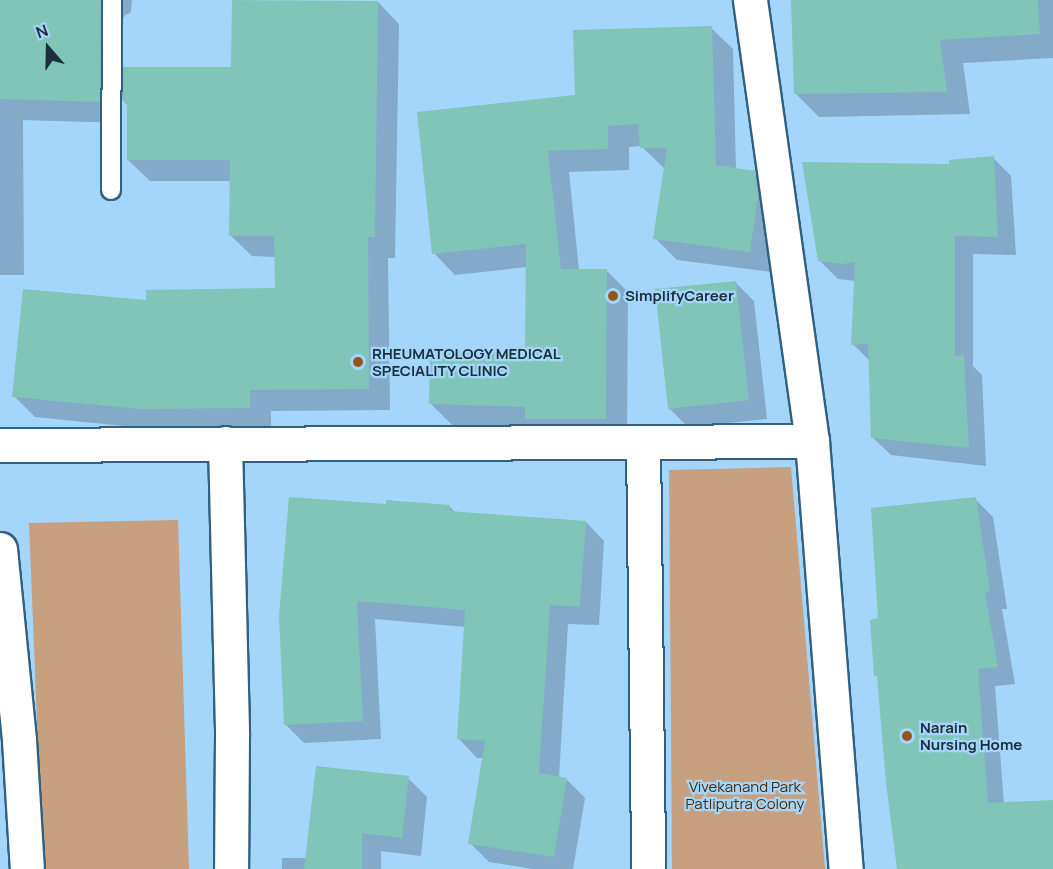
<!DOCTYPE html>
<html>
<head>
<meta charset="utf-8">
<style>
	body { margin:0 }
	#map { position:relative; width:1053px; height:869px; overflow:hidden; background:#a4d5fa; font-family:Manrope,sans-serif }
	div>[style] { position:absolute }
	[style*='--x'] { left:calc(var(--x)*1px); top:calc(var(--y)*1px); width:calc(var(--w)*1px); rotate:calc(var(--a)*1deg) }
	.green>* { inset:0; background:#c7a080 }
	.shadow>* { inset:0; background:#0003 }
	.building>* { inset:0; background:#80c5b8 }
	.roads { filter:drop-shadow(2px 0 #326080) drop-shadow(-2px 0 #326080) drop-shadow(0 2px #326080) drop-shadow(0 -2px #326080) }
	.service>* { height:18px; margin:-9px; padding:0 9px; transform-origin:9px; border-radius:9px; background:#fff }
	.minor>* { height:33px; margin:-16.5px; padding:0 16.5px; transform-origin:16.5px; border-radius:16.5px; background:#fff }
	.dots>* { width:16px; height:16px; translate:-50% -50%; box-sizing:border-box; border:3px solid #a4d5fa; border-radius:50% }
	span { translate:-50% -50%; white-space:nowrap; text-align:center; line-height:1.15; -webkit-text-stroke:4.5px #a4d5fa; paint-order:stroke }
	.poi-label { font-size:15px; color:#1b2f3d; font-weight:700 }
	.left { translate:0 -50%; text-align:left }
	.park-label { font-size:15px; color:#4c2904 }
	.north { position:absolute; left:18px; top:18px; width:60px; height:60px; -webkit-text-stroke:4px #a4d5fa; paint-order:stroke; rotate:340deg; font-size:16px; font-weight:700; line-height:24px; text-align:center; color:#1b2f3d }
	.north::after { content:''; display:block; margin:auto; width:21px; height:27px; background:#1b2f3d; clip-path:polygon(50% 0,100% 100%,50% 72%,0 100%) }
</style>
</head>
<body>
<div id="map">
	<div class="green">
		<div style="clip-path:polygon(791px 467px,825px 869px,672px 869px,669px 470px)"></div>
		<div style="clip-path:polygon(178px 520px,189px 869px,43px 869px,29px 523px)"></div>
	</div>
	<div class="shadow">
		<div style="clip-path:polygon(0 0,132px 0,131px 12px,124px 16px,122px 23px,122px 69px,233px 69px,378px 2px,399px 24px,395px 258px,388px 258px,390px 410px,271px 411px,271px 428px,163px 430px,35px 417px,14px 396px,147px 302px,276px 290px,276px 257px,252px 256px,230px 235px,231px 181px,150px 181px,128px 160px,128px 106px,122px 99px,122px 123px,23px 120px,24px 275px,0 275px)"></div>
		<div style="clip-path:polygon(792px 0,1053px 0,1053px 58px,963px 63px,970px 114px,819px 117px,795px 93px)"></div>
		<div style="clip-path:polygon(711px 28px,733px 49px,736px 170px,754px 172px,776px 194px,779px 217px,772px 272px,677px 260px,655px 238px,665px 169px,641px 146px,629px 147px,629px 170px,569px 172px,579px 270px,606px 270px,628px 292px,627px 440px,535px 427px,452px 425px,430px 403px,527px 355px,527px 267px,455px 275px,434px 253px,576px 97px)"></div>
		<div style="clip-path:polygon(993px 158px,1011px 176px,1016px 255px,973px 254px,973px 366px,982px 375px,986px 466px,891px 455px,872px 437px,870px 361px,853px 344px,856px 281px,838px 279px,819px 260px,951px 165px)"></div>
		<div style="clip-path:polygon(735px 282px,754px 301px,767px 419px,688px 427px,669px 408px)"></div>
		<div style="clip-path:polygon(975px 499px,993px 517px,1007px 609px,1002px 609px,1015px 684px,995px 686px,1004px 804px,1053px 801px,1053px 869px,898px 869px,879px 679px,876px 675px,879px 620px)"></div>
		<div style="clip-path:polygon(387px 506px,449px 506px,456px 513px,586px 522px,604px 541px,599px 625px,568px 624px,559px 778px,566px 779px,585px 798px,573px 869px,533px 869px,489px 862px,470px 843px,484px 758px,477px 758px,459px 739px,466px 627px,375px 619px,381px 739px,304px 743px,285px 724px)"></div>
		<div style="clip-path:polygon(408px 778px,427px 797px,421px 856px,381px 851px,381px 869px,282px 869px,282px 858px,306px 858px)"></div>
	</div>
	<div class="building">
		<div style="clip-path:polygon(0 0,101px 0,100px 102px,0 99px)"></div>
		<div style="clip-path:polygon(232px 0,378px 1px,375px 237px,368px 237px,369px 389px,250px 390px,250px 408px,141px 409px,12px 397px,23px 289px,146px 300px,146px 290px,275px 288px,274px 236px,229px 236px,230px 160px,127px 160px,127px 102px,123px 102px,123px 67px,231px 67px)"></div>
		<div style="clip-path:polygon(791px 0,1038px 0,1040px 34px,940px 40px,947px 92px,794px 94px)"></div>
		<div style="clip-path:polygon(712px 26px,716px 165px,755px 171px,758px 195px,750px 252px,653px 239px,667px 148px,640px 148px,638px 124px,608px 126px,608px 149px,548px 151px,561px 269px,607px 269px,606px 419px,525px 419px,525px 407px,429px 404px,430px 350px,525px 353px,526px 244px,432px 254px,417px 112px,575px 95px,573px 30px)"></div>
		<div style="clip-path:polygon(994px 156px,998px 237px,955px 236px,955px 356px,964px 355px,969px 448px,871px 438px,868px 344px,851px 345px,855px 262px,842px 264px,818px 261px,802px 162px,949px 164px,949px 160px)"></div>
		<div style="clip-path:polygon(736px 281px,749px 400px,668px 409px,655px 289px)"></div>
		<div style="clip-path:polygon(289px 497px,386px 504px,386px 500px,450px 505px,449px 511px,586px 521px,580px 607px,550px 605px,539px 773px,567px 778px,554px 857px,468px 844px,485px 741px,457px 739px,465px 610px,357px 601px,363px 721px,284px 725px,279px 616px)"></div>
		<div style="clip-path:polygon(976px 497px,990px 591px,985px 592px,998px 667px,978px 669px,988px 803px,1053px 800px,1053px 869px,897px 869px,886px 783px,877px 676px,874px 676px,870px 620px,878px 618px,871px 508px)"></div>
		<div style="clip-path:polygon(316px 766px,409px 776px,402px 838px,362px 833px,362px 869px,304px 869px)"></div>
	</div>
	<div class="roads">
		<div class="service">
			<div style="--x:111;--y:190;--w:190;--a:-89.7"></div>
		</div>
		<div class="minor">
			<div style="--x:750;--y:0;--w:445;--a:82"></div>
			<div style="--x:812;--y:441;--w:429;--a:85.5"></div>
			<div style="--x:643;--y:442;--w:427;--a:89.3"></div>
			<div style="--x:225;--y:443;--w:292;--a:88.6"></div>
			<div style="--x:232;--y:735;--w:134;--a:90.4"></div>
			<div style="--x:0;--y:445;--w:812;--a:-0.28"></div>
			<div style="--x:0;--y:549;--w:192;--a:84.3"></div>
			<div style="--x:19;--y:740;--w:129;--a:86.5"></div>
		</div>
	</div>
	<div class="dots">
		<div style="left:613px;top:296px;background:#94571a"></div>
		<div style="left:358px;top:362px;background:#94571a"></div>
		<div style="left:907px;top:736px;background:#94571a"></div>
	</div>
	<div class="poi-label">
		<span class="left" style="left:625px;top:296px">SimplifyCareer</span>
		<span class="left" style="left:372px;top:362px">RHEUMATOLOGY MEDICAL<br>SPECIALITY CLINIC</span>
		<span class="left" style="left:920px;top:736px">Narain<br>Nursing Home</span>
	</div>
	<div class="park-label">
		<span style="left:745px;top:795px">Vivekanand Park<br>Patliputra Colony</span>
	</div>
	<div class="north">N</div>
</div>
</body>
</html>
